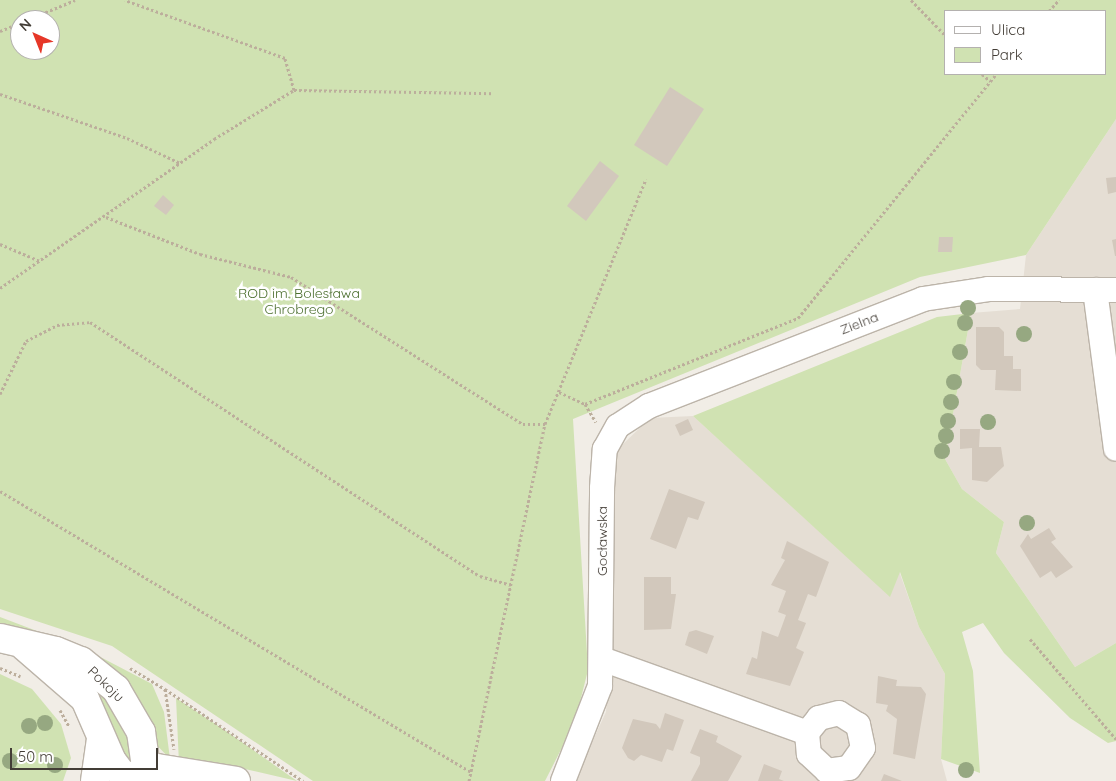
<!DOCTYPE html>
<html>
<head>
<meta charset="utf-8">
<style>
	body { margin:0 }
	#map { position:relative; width:1116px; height:781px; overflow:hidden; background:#f1ede6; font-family:Quicksand,sans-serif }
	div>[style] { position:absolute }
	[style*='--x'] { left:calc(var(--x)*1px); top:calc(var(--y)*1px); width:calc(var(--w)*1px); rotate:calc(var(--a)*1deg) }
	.residential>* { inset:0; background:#e5ded4 }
	.green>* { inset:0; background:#d0e2b2 }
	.building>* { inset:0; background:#d2c8bc }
	.path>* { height:3px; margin-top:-1.5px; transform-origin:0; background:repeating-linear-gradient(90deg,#bcae9c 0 2.5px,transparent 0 5px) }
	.roads { filter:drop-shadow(1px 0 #bcb4a9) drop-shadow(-1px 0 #bcb4a9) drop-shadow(0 1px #bcb4a9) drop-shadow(0 -1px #bcb4a9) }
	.minor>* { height:24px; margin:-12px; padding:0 12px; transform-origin:12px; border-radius:12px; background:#fff }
	.tertiary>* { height:28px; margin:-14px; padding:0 14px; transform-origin:14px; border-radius:14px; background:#fff }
	.trees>* { width:16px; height:16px; margin:-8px; border-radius:50%; background:#96a881 }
	span { translate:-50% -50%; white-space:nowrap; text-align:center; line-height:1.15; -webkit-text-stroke:5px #fff; paint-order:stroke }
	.park-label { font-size:14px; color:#4c6f2f }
	.street-label { font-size:14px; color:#433d36 }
	.legend { position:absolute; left:944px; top:10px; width:162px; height:65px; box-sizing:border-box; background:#fff; border:1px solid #b4b1af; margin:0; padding:6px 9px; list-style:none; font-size:15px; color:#433d36 }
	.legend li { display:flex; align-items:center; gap:10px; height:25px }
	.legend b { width:25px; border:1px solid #b4b1af }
	.north { position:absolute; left:10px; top:10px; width:50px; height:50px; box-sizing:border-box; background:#fff; border:1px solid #b4b1af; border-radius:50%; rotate:316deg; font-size:14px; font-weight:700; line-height:20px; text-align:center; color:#433d36 }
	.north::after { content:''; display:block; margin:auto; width:18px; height:22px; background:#e63728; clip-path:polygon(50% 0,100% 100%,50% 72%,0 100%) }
	.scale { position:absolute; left:10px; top:748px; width:148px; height:22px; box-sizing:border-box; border:2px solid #433d36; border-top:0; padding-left:6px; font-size:15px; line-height:18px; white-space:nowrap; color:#433d36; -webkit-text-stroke:4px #fff; paint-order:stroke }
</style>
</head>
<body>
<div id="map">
	<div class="residential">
		<div style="clip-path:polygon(1116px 119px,1116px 643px,1075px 667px,996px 553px,1004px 522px,962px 489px,945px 459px,971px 313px,1020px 309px,1026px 255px)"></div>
		<div style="clip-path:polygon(693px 416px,890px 596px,899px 571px,919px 627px,945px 674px,941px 759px,947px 781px,574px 781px,606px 712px,611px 640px,611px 515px,618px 449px,650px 418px)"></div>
	</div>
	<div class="green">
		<div style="clip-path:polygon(evenodd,0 0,1116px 0,1116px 119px,1026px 255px,920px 277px,573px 419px,588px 670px,575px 722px,545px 781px,313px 781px,112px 646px,0 609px,0 0,945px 11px,1105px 11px,1105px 74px,945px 74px,945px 11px,0 0,20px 20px,50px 20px,50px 50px,20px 50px,20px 20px)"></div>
		<div style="clip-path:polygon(971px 313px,945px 459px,962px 489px,1004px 522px,996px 553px,1075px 667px,1116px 643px,1116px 741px,1108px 743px,1070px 718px,1004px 653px,983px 623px,962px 632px,973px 671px,980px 773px,941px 759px,945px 674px,919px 627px,900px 572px,890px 597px,693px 416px,937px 317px)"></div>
		<div style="clip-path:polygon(0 617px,87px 650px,152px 684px,164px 712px,170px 759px,152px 740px,144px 721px,0 625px)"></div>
		<div style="clip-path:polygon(0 674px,32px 689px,61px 724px,71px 758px,63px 781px,0 781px)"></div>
		<div style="clip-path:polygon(93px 677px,135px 738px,131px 767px,116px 742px)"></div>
		<div style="clip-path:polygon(176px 698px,229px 733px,297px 781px,245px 769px,179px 764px)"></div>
	</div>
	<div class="building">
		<div style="clip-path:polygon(670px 87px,704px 109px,667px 166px,634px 145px)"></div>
		<div style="clip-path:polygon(600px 161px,619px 176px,586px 221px,567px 206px)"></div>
		<div style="clip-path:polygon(1116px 177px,1116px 192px,1108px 194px,1106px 178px)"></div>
		<div style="clip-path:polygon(163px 195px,174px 205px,166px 215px,154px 206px)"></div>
		<div style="clip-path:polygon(939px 237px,953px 237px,952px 252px,938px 252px)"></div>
		<div style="clip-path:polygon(1116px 239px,1116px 256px,1115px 256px,1112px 240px)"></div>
		<div style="clip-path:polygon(976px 327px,999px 327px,1004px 332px,1004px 356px,1013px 356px,1013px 369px,1021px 369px,1021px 391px,995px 390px,996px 370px,981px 370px,976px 365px)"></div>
		<div style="clip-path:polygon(688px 419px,693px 430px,680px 436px,675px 425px)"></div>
		<div style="clip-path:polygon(960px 429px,980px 429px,979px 447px,1001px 447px,1004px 466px,987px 482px,972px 480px,972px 448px,960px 449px)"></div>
		<div style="clip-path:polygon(669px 489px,705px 502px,698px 520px,688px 517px,676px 549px,650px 539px)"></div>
		<div style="clip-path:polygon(1049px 528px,1056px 539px,1051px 542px,1073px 567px,1056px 578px,1051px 571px,1040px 578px,1020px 546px,1028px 534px,1031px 539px)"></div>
		<div style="clip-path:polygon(787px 541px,829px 562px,816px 597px,808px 594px,798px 620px,806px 623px,796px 648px,804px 652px,790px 686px,746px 674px,752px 657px,757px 659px,762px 631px,778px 637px,786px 615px,778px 612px,786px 591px,771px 585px,785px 560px,781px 558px)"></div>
		<div style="clip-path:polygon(644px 577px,671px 577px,671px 594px,676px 594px,671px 629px,644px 630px)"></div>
		<div style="clip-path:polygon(696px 630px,714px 636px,707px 654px,685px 645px,689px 632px)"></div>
		<div style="clip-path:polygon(878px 676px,897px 680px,896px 686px,921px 687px,926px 694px,915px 759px,893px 754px,897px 719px,886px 711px,888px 705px,876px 703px)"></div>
		<div style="clip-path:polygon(665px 713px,684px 720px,673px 751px,667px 749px,662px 762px,641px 755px,634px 761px,628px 758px,622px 748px,633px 719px,656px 724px,660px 729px)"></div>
		<div style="clip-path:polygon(700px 729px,718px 736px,716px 742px,742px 756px,728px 781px,691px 781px,700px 764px,700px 757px,690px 753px)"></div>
		<div style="clip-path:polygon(764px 764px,782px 771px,779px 779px,784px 781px,758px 781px)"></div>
		<div style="clip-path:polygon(884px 774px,902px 781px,881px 781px)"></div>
	</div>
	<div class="path">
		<div style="--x:911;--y:0;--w:49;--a:45.8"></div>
		<div style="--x:1049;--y:11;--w:15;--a:-48"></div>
		<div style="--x:27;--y:20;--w:52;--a:-22.6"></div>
		<div style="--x:0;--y:31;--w:22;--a:-22"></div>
		<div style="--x:982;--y:74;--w:11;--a:41"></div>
		<div style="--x:294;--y:90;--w:200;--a:0.9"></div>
		<div style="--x:0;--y:94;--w:134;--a:19.1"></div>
		<div style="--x:127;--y:138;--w:59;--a:25.3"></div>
		<div style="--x:106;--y:217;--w:101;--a:21.5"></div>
		<div style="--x:200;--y:254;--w:94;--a:14.2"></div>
		<div style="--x:291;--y:277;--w:275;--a:32.4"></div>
		<div style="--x:523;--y:424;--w:22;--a:0"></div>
		<div style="--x:0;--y:244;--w:43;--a:23"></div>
		<div style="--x:0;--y:288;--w:261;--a:-34.8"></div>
		<div style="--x:214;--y:139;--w:94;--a:-31.5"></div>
		<div style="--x:294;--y:90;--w:33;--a:-106"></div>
		<div style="--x:285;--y:58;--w:170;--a:-160.1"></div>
		<div style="--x:559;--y:392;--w:29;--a:25"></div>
		<div style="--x:585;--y:404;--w:21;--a:59"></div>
		<div style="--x:0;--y:394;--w:59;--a:-63.9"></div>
		<div style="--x:26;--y:341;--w:35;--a:-27"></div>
		<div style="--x:57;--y:325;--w:33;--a:-5"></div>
		<div style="--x:90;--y:322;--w:465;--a:33.1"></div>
		<div style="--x:480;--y:576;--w:32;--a:16"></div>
		<div style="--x:585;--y:404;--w:230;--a:-22"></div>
		<div style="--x:798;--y:318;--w:314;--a:-50.9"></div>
		<div style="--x:0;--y:491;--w:548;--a:30.82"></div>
		<div style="--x:1030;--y:639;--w:132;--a:49.3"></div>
		<div style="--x:0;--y:668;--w:22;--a:22"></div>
		<div style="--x:130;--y:668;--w:41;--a:31"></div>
		<div style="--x:165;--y:689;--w:61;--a:81.5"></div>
		<div style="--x:165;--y:689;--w:166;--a:33.7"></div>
		<div style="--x:60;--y:710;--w:18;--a:61"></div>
		<div style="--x:469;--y:781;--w:365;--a:-78"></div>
		<div style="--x:545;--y:424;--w:265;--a:-67.6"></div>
	</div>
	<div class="roads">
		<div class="minor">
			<div style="--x:1095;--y:290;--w:160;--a:82.5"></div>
			<div style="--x:602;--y:659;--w:218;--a:19.8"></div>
			<div style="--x:807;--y:733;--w:21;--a:85"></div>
			<div style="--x:809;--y:754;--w:25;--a:43"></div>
			<div style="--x:827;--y:771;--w:22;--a:-8"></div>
			<div style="--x:849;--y:768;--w:24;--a:-55"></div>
			<div style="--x:863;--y:748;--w:24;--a:-102"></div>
			<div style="--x:858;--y:725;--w:22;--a:-148"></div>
			<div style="--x:839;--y:713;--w:21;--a:166"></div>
			<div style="--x:819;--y:718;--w:19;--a:129"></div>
			<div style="--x:563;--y:781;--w:102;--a:-68.7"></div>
			<div style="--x:600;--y:686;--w:198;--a:-89.4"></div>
			<div style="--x:602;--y:488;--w:39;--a:-86"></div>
			<div style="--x:605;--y:449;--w:26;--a:-61"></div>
			<div style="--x:618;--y:426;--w:37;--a:-33"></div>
			<div style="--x:649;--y:406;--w:294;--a:-21.3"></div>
			<div style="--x:923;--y:299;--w:66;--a:-8.7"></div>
			<div style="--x:988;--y:289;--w:128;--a:0.4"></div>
		</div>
		<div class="tertiary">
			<div style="--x:0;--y:638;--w:57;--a:13.1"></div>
			<div style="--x:56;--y:651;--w:27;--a:22"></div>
			<div style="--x:81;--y:661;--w:45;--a:38.7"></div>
			<div style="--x:116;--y:689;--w:50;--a:59.8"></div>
			<div style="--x:141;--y:732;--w:49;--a:81.9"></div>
			<div style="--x:25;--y:647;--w:79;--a:40.9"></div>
			<div style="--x:85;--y:699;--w:68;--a:66.5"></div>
			<div style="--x:112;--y:761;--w:25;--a:53"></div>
			<div style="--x:132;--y:776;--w:26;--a:-18"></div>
			<div style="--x:157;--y:768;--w:80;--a:9.3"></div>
			<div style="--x:95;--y:781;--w:42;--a:-81.9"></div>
		</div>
	</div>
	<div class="trees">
		<div style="left:968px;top:308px"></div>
		<div style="left:965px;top:323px"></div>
		<div style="left:1024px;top:334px"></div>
		<div style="left:960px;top:352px"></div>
		<div style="left:954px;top:382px"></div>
		<div style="left:951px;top:402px"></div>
		<div style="left:948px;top:421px"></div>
		<div style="left:988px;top:422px"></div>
		<div style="left:946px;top:436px"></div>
		<div style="left:942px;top:451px"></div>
		<div style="left:1027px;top:523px"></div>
		<div style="left:45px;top:723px"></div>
		<div style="left:29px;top:726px"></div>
		<div style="left:10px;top:761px"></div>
		<div style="left:55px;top:765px"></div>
		<div style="left:966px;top:770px"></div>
	</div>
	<div class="park-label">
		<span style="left:299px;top:301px">ROD im. Bolesława<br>Chrobrego</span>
	</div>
	<div class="street-label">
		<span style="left:859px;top:323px;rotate:-21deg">Zielna</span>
		<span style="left:602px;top:541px;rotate:-90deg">Gocławska</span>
		<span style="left:106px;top:684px;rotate:44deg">Pokoju</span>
	</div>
	<ul class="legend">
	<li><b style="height:6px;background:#fff"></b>Ulica</li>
	<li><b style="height:14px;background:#d0e2b2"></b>Park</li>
	</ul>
	<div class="north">N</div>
	<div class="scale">50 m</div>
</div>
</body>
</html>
